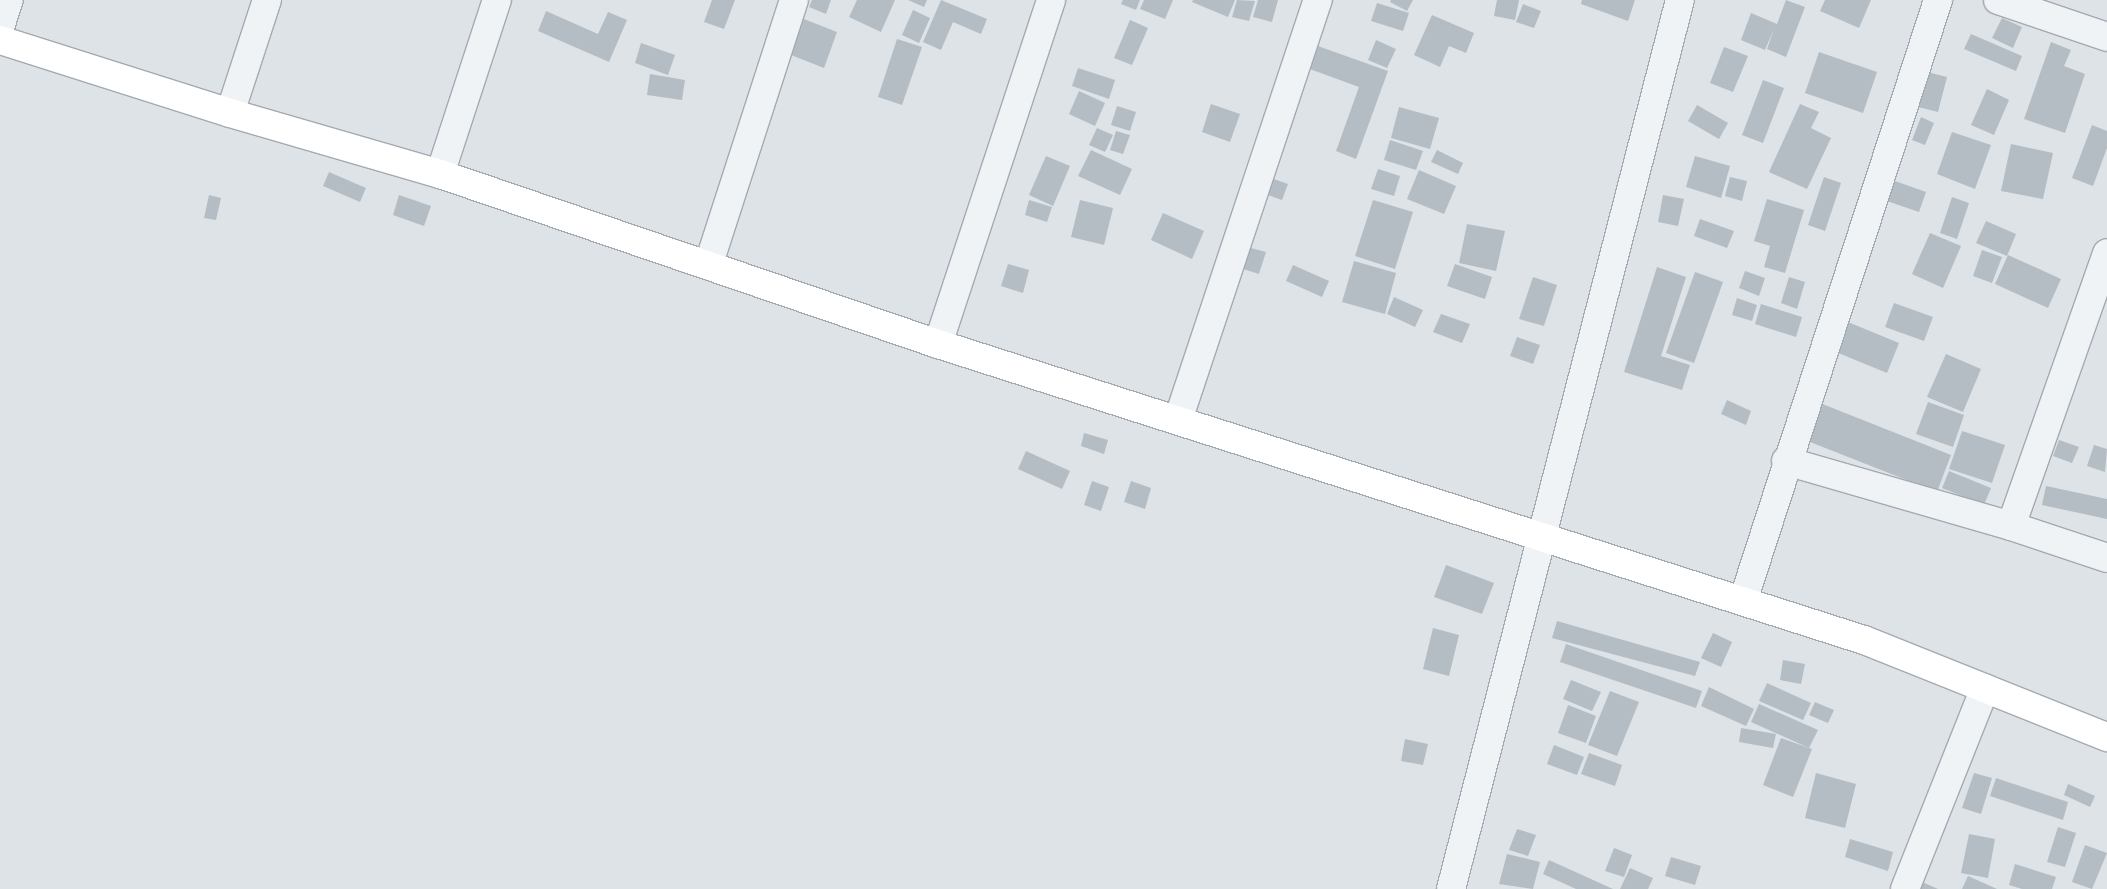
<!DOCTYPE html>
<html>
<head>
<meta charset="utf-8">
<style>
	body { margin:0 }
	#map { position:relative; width:2107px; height:889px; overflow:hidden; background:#dde3e7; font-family:"Roboto Condensed",sans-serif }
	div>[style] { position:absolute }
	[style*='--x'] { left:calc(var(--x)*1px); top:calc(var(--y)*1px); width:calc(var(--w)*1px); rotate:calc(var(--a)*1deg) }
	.building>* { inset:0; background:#b5bdc4 }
	.roads { filter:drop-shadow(1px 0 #a3aab1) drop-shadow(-1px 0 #a3aab1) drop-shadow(0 1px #a3aab1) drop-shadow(0 -1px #a3aab1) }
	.minor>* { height:28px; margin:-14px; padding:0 14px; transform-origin:14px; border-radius:14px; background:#f0f3f6 }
	.tertiary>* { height:28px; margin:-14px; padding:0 14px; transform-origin:14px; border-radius:14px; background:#f0f3f6 }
	.secondary>* { height:28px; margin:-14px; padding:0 14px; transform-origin:14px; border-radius:14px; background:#fff }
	span { translate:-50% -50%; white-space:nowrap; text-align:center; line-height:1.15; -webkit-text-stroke:4px #edf1f5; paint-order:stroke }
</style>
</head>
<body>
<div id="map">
	<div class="building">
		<div style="clip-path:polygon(712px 0,735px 0,724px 29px,704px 22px)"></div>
		<div style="clip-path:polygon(812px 0,831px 0,826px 14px,809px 7px)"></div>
		<div style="clip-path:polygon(857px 0,895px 0,881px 32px,849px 17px)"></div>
		<div style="clip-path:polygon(908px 0,927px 0,924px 7px)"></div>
		<div style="clip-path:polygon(941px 0,987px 19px,981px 34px,953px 22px,941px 50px,923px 42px)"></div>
		<div style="clip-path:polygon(1123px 0,1140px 0,1136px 10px,1121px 4px)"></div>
		<div style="clip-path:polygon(1144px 0,1173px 0,1165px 19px,1140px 9px)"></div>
		<div style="clip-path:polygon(1193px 0,1235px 0,1228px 17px,1192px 2px)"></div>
		<div style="clip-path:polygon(1237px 0,1255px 1px,1249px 21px,1232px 17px)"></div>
		<div style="clip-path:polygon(1258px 0,1278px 0,1272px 22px,1253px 17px)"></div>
		<div style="clip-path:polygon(1391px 0,1413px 0,1407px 11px,1390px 2px)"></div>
		<div style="clip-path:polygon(1497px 0,1519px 0,1515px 20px,1494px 16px)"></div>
		<div style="clip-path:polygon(1582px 0,1635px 0,1628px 21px,1581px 4px)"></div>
		<div style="clip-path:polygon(1786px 0,1805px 7px,1786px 57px,1767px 49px,1774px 29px,1765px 50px,1741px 40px,1751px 13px,1777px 24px)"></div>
		<div style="clip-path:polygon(1825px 0,1871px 0,1859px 28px,1820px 11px)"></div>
		<div style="clip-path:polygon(1377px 3px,1409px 13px,1403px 31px,1371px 21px)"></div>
		<div style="clip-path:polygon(1523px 4px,1541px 11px,1534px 28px,1516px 22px)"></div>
		<div style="clip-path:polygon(913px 10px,930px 18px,919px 43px,902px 35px)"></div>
		<div style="clip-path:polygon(546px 11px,598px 34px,608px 12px,627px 20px,609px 62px,538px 31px)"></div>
		<div style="clip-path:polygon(1432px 15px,1474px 33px,1466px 53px,1449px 46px,1440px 67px,1414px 55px)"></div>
		<div style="clip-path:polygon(2002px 18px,2022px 27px,2013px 48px,1992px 38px)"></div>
		<div style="clip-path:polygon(804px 19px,837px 32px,824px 68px,791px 55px)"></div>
		<div style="clip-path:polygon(1130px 20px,1148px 28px,1132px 65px,1114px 58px)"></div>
		<div style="clip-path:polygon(1971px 34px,2022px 56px,2016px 71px,1964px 49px)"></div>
		<div style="clip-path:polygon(897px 39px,922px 47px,902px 105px,878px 97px)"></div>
		<div style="clip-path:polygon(1376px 40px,1396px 49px,1387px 68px,1368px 60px)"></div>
		<div style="clip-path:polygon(2051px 42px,2071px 50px,2064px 66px,2085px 74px,2065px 133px,2024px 119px)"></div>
		<div style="clip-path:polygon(641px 43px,675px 55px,668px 75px,635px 63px)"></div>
		<div style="clip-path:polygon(1315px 45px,1388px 71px,1356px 159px,1336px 151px,1359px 87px,1307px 68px)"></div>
		<div style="clip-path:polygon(1724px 47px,1748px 56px,1733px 92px,1710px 83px)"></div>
		<div style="clip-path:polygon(1819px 52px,1877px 72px,1863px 113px,1805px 93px)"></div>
		<div style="clip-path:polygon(1078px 68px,1115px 80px,1109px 99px,1072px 86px)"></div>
		<div style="clip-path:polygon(1927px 72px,1947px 77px,1938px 112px,1918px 107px)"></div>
		<div style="clip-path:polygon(650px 74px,685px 80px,682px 100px,647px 95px)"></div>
		<div style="clip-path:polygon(1763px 80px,1784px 88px,1763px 143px,1742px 135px)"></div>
		<div style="clip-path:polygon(1987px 89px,2009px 100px,1994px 135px,1971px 125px)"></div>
		<div style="clip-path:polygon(1079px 91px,1105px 103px,1095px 126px,1069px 114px)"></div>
		<div style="clip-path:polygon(1211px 104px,1240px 114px,1230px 142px,1202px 132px)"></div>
		<div style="clip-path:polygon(1800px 104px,1819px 112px,1811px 128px,1831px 138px,1807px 189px,1769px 172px)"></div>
		<div style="clip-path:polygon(1697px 105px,1728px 123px,1719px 139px,1688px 121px)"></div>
		<div style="clip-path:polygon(1117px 106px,1136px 112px,1130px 131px,1111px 125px)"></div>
		<div style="clip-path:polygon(1399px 107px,1439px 118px,1430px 149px,1391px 138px)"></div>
		<div style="clip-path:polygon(1921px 117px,1934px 123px,1925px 145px,1912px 140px)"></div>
		<div style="clip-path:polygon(2092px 125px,2107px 131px,2107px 148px,2093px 186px,2072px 178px)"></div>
		<div style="clip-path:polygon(1097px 128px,1113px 135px,1105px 152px,1089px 145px)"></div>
		<div style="clip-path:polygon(1116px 131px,1130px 135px,1123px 154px,1110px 150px)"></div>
		<div style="clip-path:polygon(1952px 132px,1991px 145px,1975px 189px,1937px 174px)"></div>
		<div style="clip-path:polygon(1390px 140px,1423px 151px,1416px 170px,1384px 160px)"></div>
		<div style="clip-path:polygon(2011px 144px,2053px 153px,2043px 199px,2001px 191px)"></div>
		<div style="clip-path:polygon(1091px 150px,1132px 169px,1120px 195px,1078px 176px)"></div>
		<div style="clip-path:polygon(1437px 150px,1463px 163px,1458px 174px,1431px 162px)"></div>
		<div style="clip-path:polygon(1046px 156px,1070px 166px,1053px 206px,1029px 195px)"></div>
		<div style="clip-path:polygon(1695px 156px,1730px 166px,1721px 198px,1686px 187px)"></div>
		<div style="clip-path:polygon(1378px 169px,1400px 176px,1394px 196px,1371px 189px)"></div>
		<div style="clip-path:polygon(1419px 170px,1456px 186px,1444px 214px,1407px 199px)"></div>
		<div style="clip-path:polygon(329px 172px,366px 188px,360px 202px,323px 186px)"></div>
		<div style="clip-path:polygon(1730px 177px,1747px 181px,1742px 201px,1725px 196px)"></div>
		<div style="clip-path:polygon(1824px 177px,1841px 183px,1825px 231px,1808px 225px)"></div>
		<div style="clip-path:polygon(1271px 178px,1288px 184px,1282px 200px,1265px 194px)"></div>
		<div style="clip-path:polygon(1895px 181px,1926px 192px,1919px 212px,1887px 201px)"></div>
		<div style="clip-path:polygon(209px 195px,221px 198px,216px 220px,204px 218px)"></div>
		<div style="clip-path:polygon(399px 195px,431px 206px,424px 226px,393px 215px)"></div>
		<div style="clip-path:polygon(1663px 195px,1684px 199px,1678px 226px,1658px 222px)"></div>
		<div style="clip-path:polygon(1952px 197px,1969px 203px,1957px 239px,1940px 233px)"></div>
		<div style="clip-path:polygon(1767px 199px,1804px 210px,1785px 273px,1764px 267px,1770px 246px,1754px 241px)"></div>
		<div style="clip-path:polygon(1029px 200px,1052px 207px,1047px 222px,1025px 215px)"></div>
		<div style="clip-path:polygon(1080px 200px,1113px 208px,1104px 245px,1071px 237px)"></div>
		<div style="clip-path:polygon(1373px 200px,1413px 212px,1395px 269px,1355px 256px)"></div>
		<div style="clip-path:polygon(1163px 213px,1204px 231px,1192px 259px,1151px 240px)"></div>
		<div style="clip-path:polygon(1700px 219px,1734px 231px,1727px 248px,1694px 236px)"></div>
		<div style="clip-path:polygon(1986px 221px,2016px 234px,2007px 256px,1976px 243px)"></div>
		<div style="clip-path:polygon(1467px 224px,1505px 231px,1496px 271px,1459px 263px)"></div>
		<div style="clip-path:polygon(1930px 233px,1961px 246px,1943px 288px,1912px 274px)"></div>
		<div style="clip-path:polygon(1247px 247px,1266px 252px,1259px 274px,1240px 268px)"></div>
		<div style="clip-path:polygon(1982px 250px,2002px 257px,1992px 283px,1973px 276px)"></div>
		<div style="clip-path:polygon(2008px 255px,2061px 279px,2048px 308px,1995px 284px)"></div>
		<div style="clip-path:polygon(1354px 261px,1396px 273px,1385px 314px,1342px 302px)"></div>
		<div style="clip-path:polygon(1008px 264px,1029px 270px,1023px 293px,1001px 286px)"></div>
		<div style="clip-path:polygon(1455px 264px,1492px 277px,1485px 299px,1447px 286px)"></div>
		<div style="clip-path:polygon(1293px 265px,1329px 281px,1322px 297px,1286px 281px)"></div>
		<div style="clip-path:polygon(1657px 267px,1686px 277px,1661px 356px,1690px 365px,1682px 390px,1624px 372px)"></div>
		<div style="clip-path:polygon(1745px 271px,1765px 278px,1759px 296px,1739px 288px)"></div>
		<div style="clip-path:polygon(1695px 272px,1723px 282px,1694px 363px,1666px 353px)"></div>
		<div style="clip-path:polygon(1533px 277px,1557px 285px,1544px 326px,1519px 319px)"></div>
		<div style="clip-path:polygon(1789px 277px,1805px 282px,1797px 309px,1781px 303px)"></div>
		<div style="clip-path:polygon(1394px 297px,1423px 310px,1415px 327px,1387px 314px)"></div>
		<div style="clip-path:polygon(1737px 298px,1757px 305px,1752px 321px,1732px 315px)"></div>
		<div style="clip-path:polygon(1894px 303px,1933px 317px,1924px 341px,1885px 327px)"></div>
		<div style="clip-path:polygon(1761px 304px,1802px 317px,1796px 337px,1755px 324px)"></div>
		<div style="clip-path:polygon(1441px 314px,1470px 324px,1462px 343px,1433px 332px)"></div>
		<div style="clip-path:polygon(1848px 322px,1899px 343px,1887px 373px,1836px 352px)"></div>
		<div style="clip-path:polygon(1517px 337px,1540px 345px,1533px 364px,1510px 356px)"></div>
		<div style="clip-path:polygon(1946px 354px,1981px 369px,1963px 412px,1927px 397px)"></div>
		<div style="clip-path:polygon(1727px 400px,1751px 411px,1746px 425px,1721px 414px)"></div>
		<div style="clip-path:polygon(1928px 402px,1964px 415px,1953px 447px,1916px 434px)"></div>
		<div style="clip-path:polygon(1820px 403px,1951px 455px,1937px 492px,1805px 440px)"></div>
		<div style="clip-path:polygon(1962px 431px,2005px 445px,1992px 483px,1949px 469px)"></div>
		<div style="clip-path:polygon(1084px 433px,1108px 440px,1104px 454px,1081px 446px)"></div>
		<div style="clip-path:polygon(2059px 440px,2079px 447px,2072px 463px,2053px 456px)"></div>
		<div style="clip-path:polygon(2094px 445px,2107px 449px,2105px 472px,2087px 466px)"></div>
		<div style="clip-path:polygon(1026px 451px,1070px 471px,1062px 489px,1018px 469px)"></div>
		<div style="clip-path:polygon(1949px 471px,1991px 488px,1984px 505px,1942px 488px)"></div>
		<div style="clip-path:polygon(1092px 481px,1109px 487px,1101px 511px,1084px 505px)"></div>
		<div style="clip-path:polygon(1131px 481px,1151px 488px,1145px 509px,1124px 502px)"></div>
		<div style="clip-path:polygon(2046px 486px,2107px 499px,2107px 519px,2042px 505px)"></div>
		<div style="clip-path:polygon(1446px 565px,1494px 583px,1482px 614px,1434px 597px)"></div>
		<div style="clip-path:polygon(1557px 621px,1700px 662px,1695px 676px,1552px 638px)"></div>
		<div style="clip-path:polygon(1433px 628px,1459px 635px,1449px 676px,1423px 669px)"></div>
		<div style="clip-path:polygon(1713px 633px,1732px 642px,1721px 667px,1701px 658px)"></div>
		<div style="clip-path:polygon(1566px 644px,1702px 691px,1696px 708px,1560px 662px)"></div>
		<div style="clip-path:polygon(1783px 660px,1805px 664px,1801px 684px,1780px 680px)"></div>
		<div style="clip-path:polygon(1571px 680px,1601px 692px,1592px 711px,1563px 699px)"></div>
		<div style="clip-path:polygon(1767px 683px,1811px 703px,1803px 720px,1759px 701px)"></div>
		<div style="clip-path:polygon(1709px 687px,1754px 709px,1746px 726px,1701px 706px)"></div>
		<div style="clip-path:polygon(1610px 691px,1639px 702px,1617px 756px,1588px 745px)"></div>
		<div style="clip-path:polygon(1815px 702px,1834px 710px,1828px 723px,1809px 715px)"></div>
		<div style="clip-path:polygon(1759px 704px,1818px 730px,1809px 748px,1751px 722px)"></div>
		<div style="clip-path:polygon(1568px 705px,1596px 716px,1586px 743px,1558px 733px)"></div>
		<div style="clip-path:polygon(1741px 728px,1776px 734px,1773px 748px,1739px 742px)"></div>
		<div style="clip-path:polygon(1781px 738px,1812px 749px,1793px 797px,1763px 785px)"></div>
		<div style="clip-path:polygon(1405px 739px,1428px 744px,1423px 765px,1401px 761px)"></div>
		<div style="clip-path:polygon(1554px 745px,1584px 757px,1577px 775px,1547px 764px)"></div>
		<div style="clip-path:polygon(1589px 753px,1622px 765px,1615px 786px,1581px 774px)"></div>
		<div style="clip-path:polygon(1816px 773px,1856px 784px,1845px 828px,1805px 818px)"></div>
		<div style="clip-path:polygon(1974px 773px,1992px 778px,1981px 814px,1962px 808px)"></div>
		<div style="clip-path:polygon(1996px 778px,2068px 802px,2063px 820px,1990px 796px)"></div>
		<div style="clip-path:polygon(2068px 784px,2095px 796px,2090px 807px,2064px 795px)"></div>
		<div style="clip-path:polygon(2058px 827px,2076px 833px,2065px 867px,2047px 862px)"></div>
		<div style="clip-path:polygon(1517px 829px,1536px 835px,1528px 856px,1509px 850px)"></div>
		<div style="clip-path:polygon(1969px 834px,1995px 839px,1988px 878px,1961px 873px)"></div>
		<div style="clip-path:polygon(1850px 839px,1893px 852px,1888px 871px,1845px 857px)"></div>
		<div style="clip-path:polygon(2085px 845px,2107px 853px,2092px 889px,2072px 882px)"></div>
		<div style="clip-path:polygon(1614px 848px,1632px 855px,1624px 877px,1605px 871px)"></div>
		<div style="clip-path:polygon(1507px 854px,1540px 862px,1533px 889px,1499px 884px)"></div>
		<div style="clip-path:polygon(1671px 857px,1701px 866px,1695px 885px,1665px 876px)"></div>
		<div style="clip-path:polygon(1549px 860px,1613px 889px,1576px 889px,1543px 874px)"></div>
		<div style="clip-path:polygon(2015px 864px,2056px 877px,2052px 889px,2022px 889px,2009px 885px)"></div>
		<div style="clip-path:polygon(1630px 868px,1653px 878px,1648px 889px,1620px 889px)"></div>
		<div style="clip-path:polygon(1968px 876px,1997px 889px,1962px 889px)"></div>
		<div style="clip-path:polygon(1922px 882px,1938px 889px,1919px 889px)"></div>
	</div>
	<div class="roads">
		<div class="minor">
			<div style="--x:1998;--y:0;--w:115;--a:18.7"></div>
			<div style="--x:0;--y:27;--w:28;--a:-72"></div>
			<div style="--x:230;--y:113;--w:119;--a:-71.9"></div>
			<div style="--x:440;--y:174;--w:183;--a:-71.9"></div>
			<div style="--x:709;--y:263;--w:276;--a:-72.1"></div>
			<div style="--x:938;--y:344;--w:362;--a:-71.8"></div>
			<div style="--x:1178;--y:420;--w:443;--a:-71.6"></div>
			<div style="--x:1786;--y:461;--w:234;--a:16.1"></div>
			<div style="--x:2011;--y:526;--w:101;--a:18.4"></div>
			<div style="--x:2011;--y:526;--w:289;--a:-70.6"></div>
			<div style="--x:1743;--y:601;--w:632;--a:-72.02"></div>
			<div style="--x:1905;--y:889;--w:216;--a:-68.3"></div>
		</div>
		<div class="tertiary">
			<div style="--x:1451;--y:889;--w:918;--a:-75.56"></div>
		</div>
		<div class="secondary">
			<div style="--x:0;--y:40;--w:241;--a:17.6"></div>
			<div style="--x:230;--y:113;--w:219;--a:16.2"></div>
			<div style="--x:440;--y:174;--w:526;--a:18.85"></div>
			<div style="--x:938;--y:344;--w:972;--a:17.73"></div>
			<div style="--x:1864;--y:640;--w:262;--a:21.8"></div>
		</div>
	</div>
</div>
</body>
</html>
